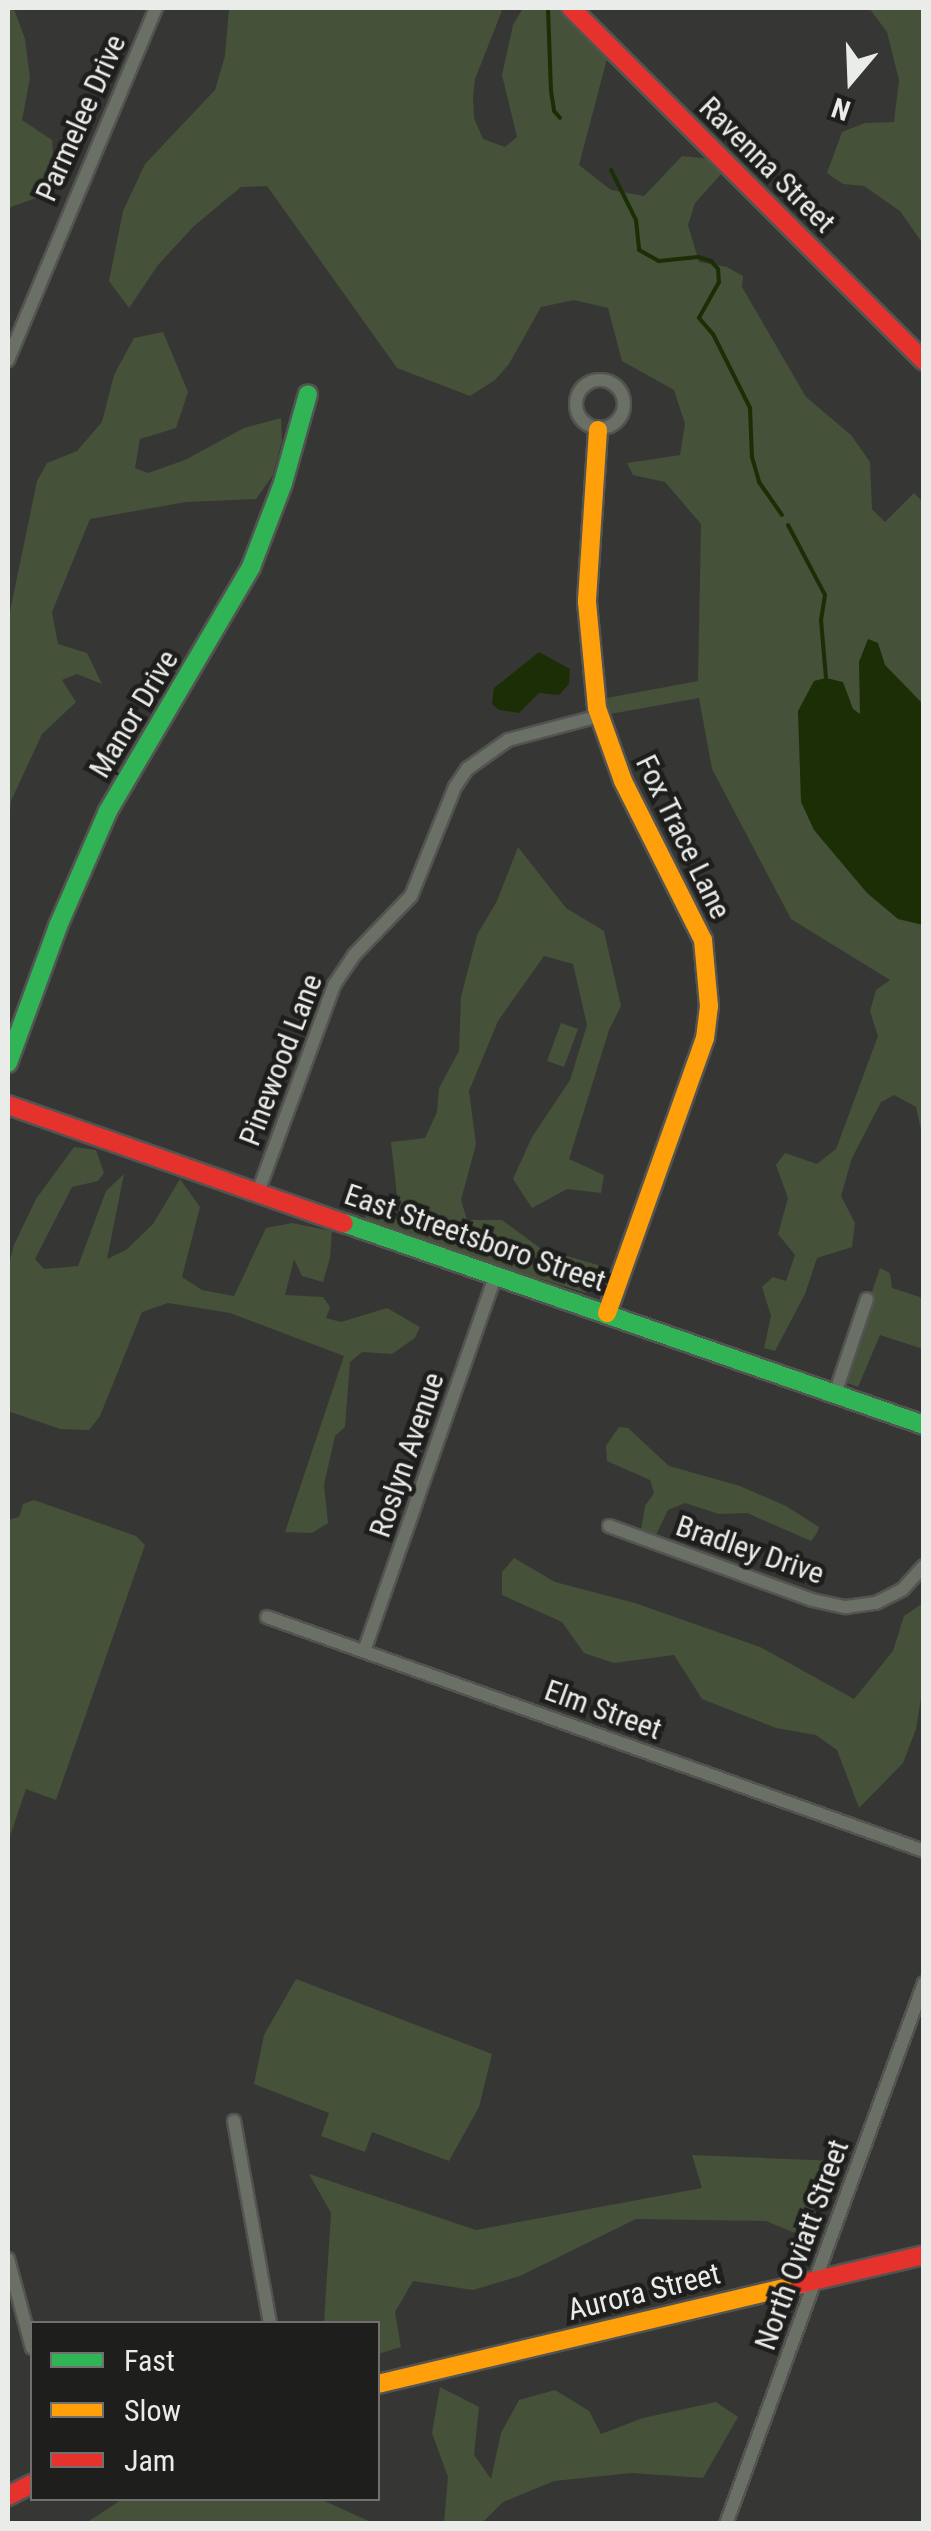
<!DOCTYPE html>
<html>
<head>
<meta charset="utf-8">
<style>
	body { margin:0 }
	#map { position:relative; width:931px; height:2531px; overflow:hidden; background:#363735; font-family:"Roboto Condensed",sans-serif }
	div>[style] { position:absolute }
	[style*='--x'] { left:calc(var(--x)*1px); top:calc(var(--y)*1px); width:calc(var(--w)*1px); rotate:calc(var(--a)*1deg) }
	.green>* { inset:0; background:#455138 }
	.water>* { inset:0; background:#1c2e05 }
	.stream>* { height:4px; margin:-2px; padding:0 2px; transform-origin:2px; border-radius:2px; background:#1c2e05 }
	.roads { filter:drop-shadow(2px 0 #535452) drop-shadow(-2px 0 #535452) drop-shadow(0 2px #535452) drop-shadow(0 -2px #535452) }
	.street>* { height:12px; margin:-6px; padding:0 6px; transform-origin:6px; border-radius:6px; background:#6a7065 }
	.street>.ring { margin:-6px; padding:0; box-sizing:content-box; background:none; border:12px solid #6a7065; border-radius:50% }
	.fast>* { height:18px; margin:-9px; padding:0 9px; transform-origin:9px; border-radius:9px; background:#30b455 }
	.slow>* { height:18px; margin:-9px; padding:0 9px; transform-origin:9px; border-radius:9px; background:#ff9f0a }
	.jam>* { height:18px; margin:-9px; padding:0 9px; transform-origin:9px; border-radius:9px; background:#e5322d }
	span { translate:-50% -50%; white-space:nowrap; text-align:center; line-height:1.15; -webkit-text-stroke:9px #1e1f1d; paint-order:stroke }
	.street-label { font-size:30px; color:#eaece9 }
	.frame { position:absolute; inset:0; border:10px solid #eaece9; pointer-events:none }
	.legend { position:absolute; left:30px; top:2321px; width:350px; height:180px; box-sizing:border-box; background:#1e1f1d; border:2px solid #70716f; margin:0; padding:12px 18px; list-style:none; font-size:30px; color:#eaece9 }
	.legend li { display:flex; align-items:center; gap:20px; height:50px }
	.legend b { width:50px; border:2px solid #70716f }
	.north { position:absolute; left:801px; top:30px; width:100px; height:100px; -webkit-text-stroke:8px #1e1f1d; paint-order:stroke; rotate:199deg; font-size:28px; font-weight:700; line-height:40px; text-align:center; color:#eaece9 }
	.north::after { content:''; display:block; margin:auto; width:35px; height:45px; background:#eaece9; clip-path:polygon(50% 0,100% 100%,50% 72%,0 100%) }
</style>
</head>
<body>
<div id="map">
	<div class="green">
		<div style="clip-path:polygon(8px 8px,14px 9px,25px 39px,30px 78px,22px 120px,52px 140px,56px 191px,8px 208px)"></div>
		<div style="clip-path:polygon(229px 8px,503px 8px,475px 79px,473px 97px,474px 118px,483px 139px,505px 147px,517px 137px,502px 75px,513px 25px,523px 8px,557px 8px,608px 55px,579px 165px,611px 190px,644px 196px,682px 156px,711px 159px,722px 173px,695px 203px,688px 225px,699px 262px,727px 267px,743px 276px,742px 287px,806px 397px,851px 435px,870px 462px,872px 509px,885px 522px,914px 493px,924px 503px,923px 1139px,916px 1107px,894px 1095px,881px 1102px,852px 1158px,841px 1196px,855px 1223px,852px 1247px,817px 1258px,805px 1294px,775px 1351px,764px 1348px,771px 1316px,762px 1287px,773px 1277px,786px 1281px,795px 1255px,778px 1234px,788px 1198px,776px 1165px,785px 1153px,817px 1164px,836px 1149px,878px 1036px,870px 1011px,876px 990px,890px 980px,791px 919px,712px 769px,699px 698px,599px 716px,596px 700px,698px 681px,701px 524px,665px 482px,633px 475px,627px 463px,680px 455px,685px 424px,674px 390px,622px 361px,608px 308px,574px 300px,541px 307px,509px 364px,495px 380px,470px 396px,397px 368px,267px 186px,241px 187px,194px 226px,158px 265px,129px 308px,109px 281px,123px 211px,145px 164px,215px 90px,225px 56px)"></div>
		<div style="clip-path:polygon(869px 8px,923px 8px,923px 244px,900px 211px,864px 186px,843px 184px,827px 173px,842px 132px,865px 123px,894px 122px,899px 80px,887px 32px)"></div>
		<div style="clip-path:polygon(163px 332px,188px 392px,176px 428px,140px 439px,135px 468px,148px 473px,185px 460px,244px 428px,281px 418px,282px 441px,273px 475px,256px 499px,186px 502px,90px 519px,52px 612px,58px 644px,87px 653px,102px 684px,77px 674px,62px 680px,76px 702px,42px 734px,11px 801px,8px 830px,8px 621px,37px 481px,47px 463px,77px 451px,102px 422px,114px 375px,134px 338px)"></div>
		<div style="clip-path:polygon(518px 847px,566px 908px,604px 931px,621px 1006px,609px 1030px,569px 1159px,604px 1175px,601px 1193px,567px 1189px,532px 1208px,513px 1179px,532px 1137px,570px 1080px,587px 1025px,573px 964px,544px 956px,498px 1021px,469px 1091px,476px 1144px,461px 1200px,467px 1220px,502px 1220px,540px 1248px,601px 1266px,586px 1293px,366px 1225px,365px 1206px,397px 1196px,391px 1142px,425px 1138px,437px 1112px,439px 1088px,459px 1051px,461px 997px,477px 935px,497px 901px)"></div>
		<div style="clip-path:polygon(561px 1023px,578px 1029px,564px 1067px,547px 1061px)"></div>
		<div style="clip-path:polygon(74px 1147px,96px 1150px,104px 1173px,98px 1181px,72px 1187px,35px 1259px,44px 1269px,78px 1266px,106px 1191px,124px 1174px,107px 1259px,126px 1250px,153px 1224px,180px 1179px,200px 1207px,182px 1277px,202px 1290px,234px 1296px,266px 1228px,292px 1223px,332px 1231px,330px 1258px,323px 1282px,302px 1276px,294px 1259px,285px 1295px,323px 1297px,330px 1307px,326px 1318px,341px 1322px,387px 1308px,420px 1327px,415px 1338px,392px 1354px,362px 1352px,350px 1362px,345px 1427px,335px 1436px,324px 1485px,328px 1523px,312px 1533px,285px 1532px,344px 1356px,230px 1313px,168px 1303px,142px 1312px,100px 1416px,89px 1430px,60px 1429px,8px 1411px,8px 1268px,14px 1245px,36px 1199px)"></div>
		<div style="clip-path:polygon(880px 1268px,890px 1273px,892px 1288px,923px 1298px,923px 1349px,880px 1335px,858px 1387px,842px 1381px)"></div>
		<div style="clip-path:polygon(619px 1427px,628px 1428px,669px 1466px,740px 1486px,786px 1506px,819px 1527px,817px 1533px,811px 1541px,747px 1513px,719px 1514px,685px 1503px,668px 1510px,655px 1537px,641px 1530px,645px 1506px,654px 1493px,650px 1480px,607px 1461px,606px 1446px)"></div>
		<div style="clip-path:polygon(34px 1500px,136px 1536px,145px 1545px,56px 1800px,26px 1789px,8px 1842px,8px 1520px,19px 1517px,23px 1504px)"></div>
		<div style="clip-path:polygon(514px 1558px,555px 1582px,635px 1603px,760px 1647px,854px 1699px,893px 1651px,904px 1616px,923px 1603px,923px 1686px,916px 1729px,903px 1763px,859px 1808px,837px 1750px,816px 1735px,776px 1728px,702px 1699px,674px 1655px,614px 1663px,584px 1653px,562px 1622px,502px 1595px,502px 1572px)"></div>
		<div style="clip-path:polygon(296px 1979px,492px 2054px,479px 2107px,449px 2161px,372px 2132px,365px 2152px,321px 2136px,329px 2113px,254px 2084px,264px 2035px)"></div>
		<div style="clip-path:polygon(692px 2155px,837px 2161px,807px 2238px,766px 2221px,636px 2219px,520px 2276px,473px 2290px,413px 2281px,395px 2312px,401px 2347px,378px 2354px,378px 2324px,324px 2323px,331px 2213px,309px 2174px,476px 2230px,702px 2188px)"></div>
		<div style="clip-path:polygon(440px 2387px,479px 2407px,474px 2455px,491px 2479px,501px 2433px,519px 2400px,555px 2390px,589px 2411px,601px 2434px,643px 2418px,716px 2402px,738px 2417px,703px 2478px,632px 2473px,554px 2481px,503px 2502px,482px 2523px,444px 2523px,448px 2477px,432px 2433px)"></div>
		<div style="clip-path:polygon(124px 2498px,320px 2499px,373px 2523px,86px 2523px)"></div>
	</div>
	<div class="water">
		<div style="clip-path:polygon(868px 639px,878px 643px,885px 665px,923px 704px,923px 925px,898px 919px,867px 893px,814px 830px,801px 802px,798px 711px,814px 681px,826px 678px,843px 682px,853px 709px,860px 714px,859px 662px)"></div>
		<div style="clip-path:polygon(539px 652px,570px 669px,569px 684px,559px 695px,539px 693px,519px 713px,499px 710px,492px 704px,494px 688px)"></div>
	</div>
	<div class="stream">
		<div style="--x:548;--y:9;--w:82;--a:87.9"></div>
		<div style="--x:551;--y:91;--w:20;--a:81"></div>
		<div style="--x:554;--y:111;--w:9;--a:49"></div>
		<div style="--x:611;--y:170;--w:56;--a:63.4"></div>
		<div style="--x:636;--y:220;--w:30;--a:84"></div>
		<div style="--x:639;--y:250;--w:23;--a:29"></div>
		<div style="--x:659;--y:261;--w:39;--a:-6"></div>
		<div style="--x:698;--y:257;--w:14;--a:17"></div>
		<div style="--x:711;--y:261;--w:11;--a:49"></div>
		<div style="--x:718;--y:269;--w:13;--a:86"></div>
		<div style="--x:719;--y:282;--w:41;--a:119.1"></div>
		<div style="--x:699;--y:318;--w:21;--a:49"></div>
		<div style="--x:713;--y:334;--w:83;--a:63.4"></div>
		<div style="--x:750;--y:408;--w:49;--a:87.7"></div>
		<div style="--x:752;--y:457;--w:26;--a:74"></div>
		<div style="--x:759;--y:482;--w:40;--a:55.1"></div>
		<div style="--x:788;--y:525;--w:79;--a:62.1"></div>
		<div style="--x:825;--y:595;--w:25;--a:99"></div>
		<div style="--x:821;--y:620;--w:58;--a:85.1"></div>
	</div>
	<div class="roads">
		<div class="street">
			<div style="--x:8;--y:360;--w:382;--a:-67.2"></div>
			<div class="ring" style="left:576px;top:380px;width:36px;height:36px"></div>
			<div style="--x:258;--y:1192;--w:221;--a:-69.8"></div>
			<div style="--x:334;--y:985;--w:36;--a:-56"></div>
			<div style="--x:354;--y:955;--w:82;--a:-46"></div>
			<div style="--x:411;--y:896;--w:118;--a:-68"></div>
			<div style="--x:455;--y:787;--w:22;--a:-56"></div>
			<div style="--x:467;--y:769;--w:50;--a:-35.3"></div>
			<div style="--x:508;--y:740;--w:94;--a:-14.8"></div>
			<div style="--x:835;--y:1394;--w:100;--a:-71.4"></div>
			<div style="--x:609;--y:1526;--w:216;--a:20"></div>
			<div style="--x:812;--y:1600;--w:35;--a:12"></div>
			<div style="--x:846;--y:1607;--w:30;--a:-8"></div>
			<div style="--x:876;--y:1603;--w:30;--a:-27"></div>
			<div style="--x:903;--y:1589;--w:31;--a:-48"></div>
			<div style="--x:267;--y:1617;--w:697;--a:19.6"></div>
			<div style="--x:364;--y:1651;--w:399;--a:-70.7"></div>
			<div style="--x:234;--y:2121;--w:206;--a:79.9"></div>
			<div style="--x:8;--y:2259;--w:92;--a:74.9"></div>
			<div style="--x:726;--y:2524;--w:576;--a:-69.9"></div>
		</div>
		<div class="fast">
			<div style="--x:8;--y:1063;--w:146;--a:-69.9"></div>
			<div style="--x:58;--y:926;--w:125;--a:-66.5"></div>
			<div style="--x:108;--y:811;--w:283;--a:-59.6"></div>
			<div style="--x:251;--y:567;--w:90;--a:-69.1"></div>
			<div style="--x:283;--y:483;--w:92;--a:-74.3"></div>
			<div style="--x:344;--y:1223;--w:614;--a:19.2"></div>
		</div>
		<div class="slow">
			<div style="--x:598;--y:430;--w:172;--a:93.7"></div>
			<div style="--x:587;--y:602;--w:106;--a:84.6"></div>
			<div style="--x:597;--y:708;--w:77;--a:70.4"></div>
			<div style="--x:623;--y:781;--w:178;--a:63.3"></div>
			<div style="--x:703;--y:940;--w:66;--a:84.8"></div>
			<div style="--x:709;--y:1006;--w:32;--a:97"></div>
			<div style="--x:705;--y:1038;--w:292;--a:109.6"></div>
			<div style="--x:378;--y:2384;--w:434;--a:-13.3"></div>
		</div>
		<div class="jam">
			<div style="--x:571;--y:8;--w:499;--a:45"></div>
			<div style="--x:8;--y:1105;--w:356;--a:19.4"></div>
			<div style="--x:800;--y:2284;--w:127;--a:-13.2"></div>
			<div style="--x:8;--y:2496;--w:27;--a:-27"></div>
		</div>
	</div>
	<div class="street-label">
		<span style="left:81px;top:118px;rotate:-66deg">Parmelee Drive</span>
		<span style="left:767px;top:165px;rotate:45deg">Ravenna Street</span>
		<span style="left:134px;top:714px;rotate:-59deg">Manor Drive</span>
		<span style="left:683px;top:837px;rotate:64deg">Fox Trace Lane</span>
		<span style="left:281px;top:1060px;rotate:-69deg">Pinewood Lane</span>
		<span style="left:475px;top:1238px;rotate:19deg">East Streetsboro Street</span>
		<span style="left:407px;top:1455px;rotate:-71deg">Roslyn Avenue</span>
		<span style="left:750px;top:1550px;rotate:19deg">Bradley Drive</span>
		<span style="left:603px;top:1710px;rotate:20deg">Elm Street</span>
		<span style="left:802px;top:2245px;rotate:-70deg">North Oviatt Street</span>
		<span style="left:644px;top:2292px;rotate:-14deg">Aurora Street</span>
	</div>
	<div class="frame"></div>
	<ul class="legend">
	<li><b style="height:12px;background:#30b455"></b>Fast</li>
	<li><b style="height:12px;background:#ff9f0a"></b>Slow</li>
	<li><b style="height:12px;background:#e5322d"></b>Jam</li>
	</ul>
	<div class="north">N</div>
</div>
</body>
</html>
